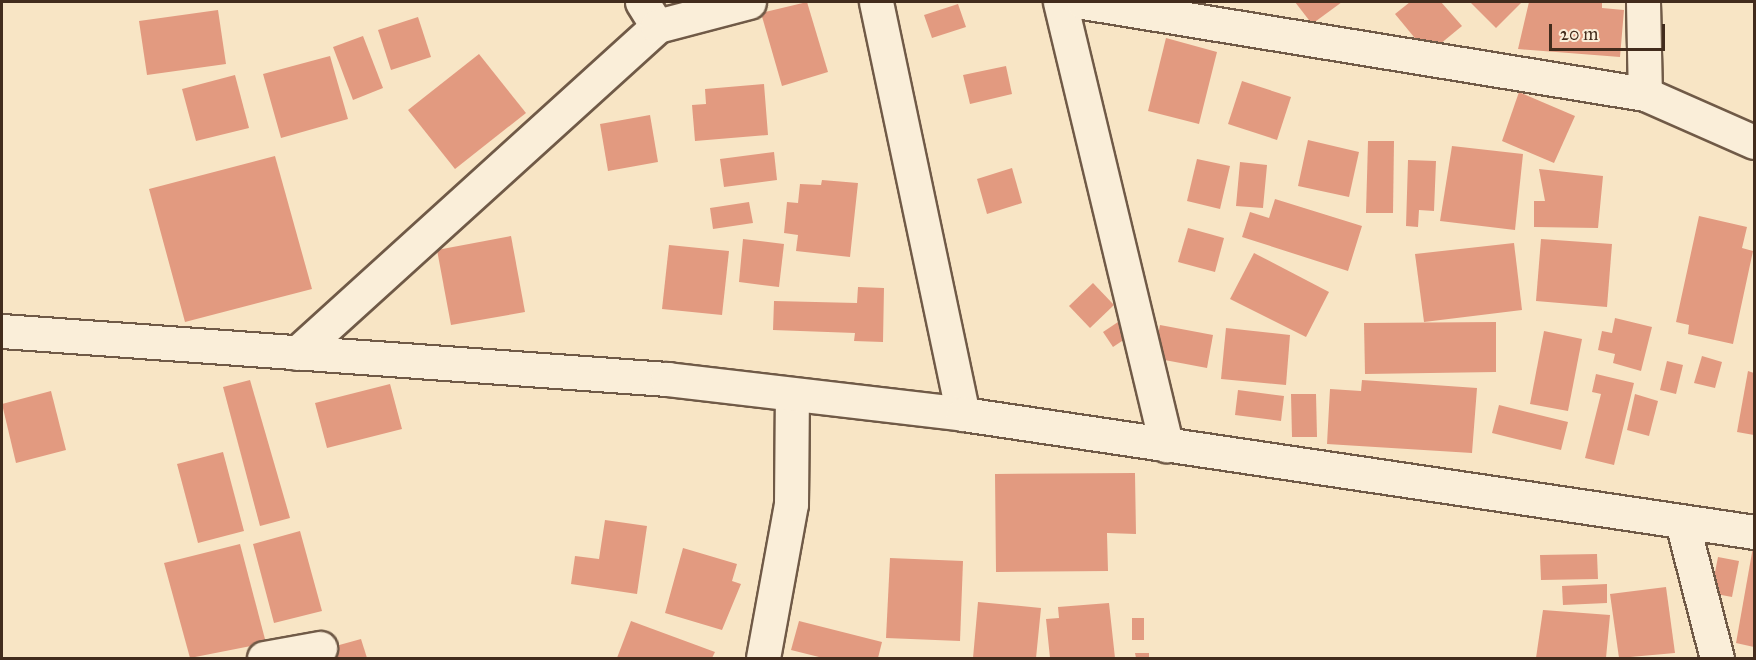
<!DOCTYPE html>
<html>
<head>
<meta charset="utf-8">
<style>
	body { margin:0 }
	#map { position:relative; width:1756px; height:660px; overflow:hidden; background:#f8e5c5; font-family:"IM FELL Great Primer",serif }
	div>[style] { position:absolute }
	[style*='--x'] { left:calc(var(--x)*1px); top:calc(var(--y)*1px); width:calc(var(--w)*1px); rotate:calc(var(--a)*1deg) }
	.building>* { inset:0; background:#e29a80 }
	.roads { filter:drop-shadow(2px 0 #705a47) drop-shadow(-2px 0 #705a47) drop-shadow(0 2px #705a47) drop-shadow(0 -2px #705a47) }
	.minor>* { height:33px; margin:-16.5px; padding:0 16.5px; transform-origin:16.5px; border-radius:16.5px; background:#faeed9 }
	.tertiary>* { height:33px; margin:-16.5px; padding:0 16.5px; transform-origin:16.5px; border-radius:16.5px; background:#faeed9 }
	span { translate:-50% -50%; white-space:nowrap; text-align:center; line-height:1.15; -webkit-text-stroke:4.5px #faeed9; paint-order:stroke }
	.frame { position:absolute; inset:0; border:3px solid #422c1d; pointer-events:none }
	.scale { position:absolute; left:1549px; top:24px; width:116px; height:27px; box-sizing:border-box; border:3px solid #422c1d; border-top:0; padding-left:8px; font-size:18px; line-height:21px; white-space:nowrap; color:#422c1d; -webkit-text-stroke:4px #faeed9; paint-order:stroke }
</style>
</head>
<body>
<div id="map">
	<div class="building">
		<div style="clip-path:polygon(807px 2px,828px 72px,782px 86px,761px 13px)"></div>
		<div style="clip-path:polygon(1295px 2px,1342px 2px,1312px 24px)"></div>
		<div style="clip-path:polygon(1410px 2px,1441px 2px,1462px 26px,1428px 54px,1395px 14px)"></div>
		<div style="clip-path:polygon(1470px 2px,1522px 2px,1496px 28px)"></div>
		<div style="clip-path:polygon(1529px 2px,1602px 2px,1602px 8px,1624px 10px,1620px 57px,1518px 49px)"></div>
		<div style="clip-path:polygon(958px 4px,966px 27px,932px 38px,924px 15px)"></div>
		<div style="clip-path:polygon(218px 10px,226px 64px,147px 75px,139px 21px)"></div>
		<div style="clip-path:polygon(418px 17px,431px 57px,391px 70px,378px 30px)"></div>
		<div style="clip-path:polygon(363px 36px,383px 88px,353px 100px,333px 47px)"></div>
		<div style="clip-path:polygon(1166px 38px,1217px 52px,1199px 124px,1148px 111px)"></div>
		<div style="clip-path:polygon(479px 54px,526px 113px,455px 169px,408px 110px)"></div>
		<div style="clip-path:polygon(330px 56px,348px 119px,281px 138px,263px 74px)"></div>
		<div style="clip-path:polygon(1006px 66px,1012px 94px,970px 104px,963px 75px)"></div>
		<div style="clip-path:polygon(235px 75px,249px 128px,196px 141px,182px 89px)"></div>
		<div style="clip-path:polygon(1242px 81px,1291px 97px,1277px 140px,1228px 124px)"></div>
		<div style="clip-path:polygon(764px 84px,768px 135px,695px 141px,692px 105px,706px 104px,705px 89px)"></div>
		<div style="clip-path:polygon(1519px 92px,1575px 116px,1554px 163px,1502px 141px)"></div>
		<div style="clip-path:polygon(650px 115px,658px 162px,608px 171px,600px 124px)"></div>
		<div style="clip-path:polygon(1308px 140px,1359px 152px,1349px 197px,1298px 186px)"></div>
		<div style="clip-path:polygon(1368px 141px,1394px 141px,1393px 213px,1366px 213px)"></div>
		<div style="clip-path:polygon(1452px 146px,1523px 154px,1515px 230px,1440px 221px)"></div>
		<div style="clip-path:polygon(774px 152px,777px 180px,724px 187px,720px 159px)"></div>
		<div style="clip-path:polygon(275px 156px,312px 289px,185px 322px,149px 189px)"></div>
		<div style="clip-path:polygon(1197px 159px,1230px 166px,1220px 209px,1187px 201px)"></div>
		<div style="clip-path:polygon(1408px 160px,1436px 161px,1434px 211px,1419px 210px,1418px 227px,1406px 226px)"></div>
		<div style="clip-path:polygon(1240px 162px,1267px 165px,1263px 208px,1236px 206px)"></div>
		<div style="clip-path:polygon(1012px 168px,1022px 203px,987px 214px,977px 179px)"></div>
		<div style="clip-path:polygon(1539px 169px,1603px 176px,1598px 228px,1534px 227px,1534px 201px,1545px 201px)"></div>
		<div style="clip-path:polygon(822px 180px,858px 183px,850px 257px,796px 251px,798px 235px,784px 233px,787px 202px,798px 203px,800px 184px,821px 185px)"></div>
		<div style="clip-path:polygon(1275px 199px,1362px 226px,1348px 271px,1242px 237px,1250px 212px,1269px 218px)"></div>
		<div style="clip-path:polygon(749px 202px,753px 223px,713px 229px,710px 208px)"></div>
		<div style="clip-path:polygon(1699px 216px,1747px 227px,1742px 248px,1753px 251px,1733px 344px,1688px 334px,1689px 325px,1676px 322px)"></div>
		<div style="clip-path:polygon(1188px 228px,1224px 238px,1215px 272px,1178px 262px)"></div>
		<div style="clip-path:polygon(511px 236px,525px 312px,451px 325px,437px 250px)"></div>
		<div style="clip-path:polygon(743px 239px,784px 244px,779px 287px,739px 282px)"></div>
		<div style="clip-path:polygon(1541px 239px,1612px 244px,1607px 307px,1536px 301px)"></div>
		<div style="clip-path:polygon(1514px 243px,1522px 310px,1424px 322px,1415px 254px)"></div>
		<div style="clip-path:polygon(669px 245px,729px 251px,722px 315px,662px 309px)"></div>
		<div style="clip-path:polygon(1254px 253px,1329px 292px,1306px 337px,1230px 299px)"></div>
		<div style="clip-path:polygon(1093px 283px,1114px 305px,1090px 328px,1069px 306px)"></div>
		<div style="clip-path:polygon(858px 287px,884px 288px,883px 342px,854px 341px,855px 333px,773px 330px,774px 301px,857px 303px)"></div>
		<div style="clip-path:polygon(1124px 318px,1134px 333px,1113px 347px,1103px 332px)"></div>
		<div style="clip-path:polygon(1615px 318px,1652px 327px,1641px 371px,1613px 363px,1615px 354px,1598px 350px,1602px 331px,1612px 333px)"></div>
		<div style="clip-path:polygon(1496px 322px,1496px 372px,1365px 374px,1364px 323px)"></div>
		<div style="clip-path:polygon(1160px 325px,1213px 335px,1207px 368px,1154px 358px)"></div>
		<div style="clip-path:polygon(1226px 328px,1290px 335px,1286px 385px,1221px 379px)"></div>
		<div style="clip-path:polygon(1544px 331px,1582px 339px,1568px 411px,1530px 404px)"></div>
		<div style="clip-path:polygon(1702px 356px,1722px 362px,1715px 388px,1694px 383px)"></div>
		<div style="clip-path:polygon(1667px 361px,1683px 365px,1676px 394px,1660px 390px)"></div>
		<div style="clip-path:polygon(1748px 371px,1754px 373px,1754px 435px,1737px 432px)"></div>
		<div style="clip-path:polygon(1596px 374px,1634px 383px,1614px 465px,1585px 458px,1601px 394px,1592px 392px)"></div>
		<div style="clip-path:polygon(250px 380px,290px 518px,260px 526px,223px 387px)"></div>
		<div style="clip-path:polygon(1362px 380px,1477px 388px,1472px 453px,1327px 444px,1330px 389px,1361px 391px)"></div>
		<div style="clip-path:polygon(390px 384px,402px 429px,327px 448px,315px 403px)"></div>
		<div style="clip-path:polygon(1238px 390px,1284px 396px,1281px 421px,1235px 415px)"></div>
		<div style="clip-path:polygon(51px 391px,66px 450px,16px 463px,2px 404px)"></div>
		<div style="clip-path:polygon(1291px 394px,1316px 394px,1317px 437px,1292px 437px)"></div>
		<div style="clip-path:polygon(1635px 394px,1658px 401px,1649px 436px,1627px 430px)"></div>
		<div style="clip-path:polygon(1499px 405px,1568px 422px,1561px 450px,1492px 433px)"></div>
		<div style="clip-path:polygon(223px 452px,244px 531px,198px 543px,177px 464px)"></div>
		<div style="clip-path:polygon(1135px 473px,1136px 534px,1107px 533px,1108px 571px,996px 572px,995px 474px)"></div>
		<div style="clip-path:polygon(605px 520px,647px 526px,637px 594px,571px 584px,575px 556px,599px 559px)"></div>
		<div style="clip-path:polygon(300px 531px,322px 611px,274px 623px,253px 544px)"></div>
		<div style="clip-path:polygon(240px 544px,266px 643px,190px 658px,164px 563px)"></div>
		<div style="clip-path:polygon(1753px 547px,1754px 547px,1754px 647px,1736px 643px)"></div>
		<div style="clip-path:polygon(683px 548px,737px 564px,732px 581px,741px 584px,722px 630px,665px 613px)"></div>
		<div style="clip-path:polygon(1597px 554px,1598px 579px,1541px 580px,1540px 555px)"></div>
		<div style="clip-path:polygon(1718px 557px,1739px 561px,1732px 597px,1711px 593px)"></div>
		<div style="clip-path:polygon(890px 558px,963px 561px,960px 641px,886px 638px)"></div>
		<div style="clip-path:polygon(1607px 584px,1607px 603px,1563px 605px,1562px 586px)"></div>
		<div style="clip-path:polygon(1666px 587px,1675px 653px,1619px 658px,1610px 594px)"></div>
		<div style="clip-path:polygon(978px 602px,1041px 608px,1036px 658px,973px 658px)"></div>
		<div style="clip-path:polygon(1109px 603px,1115px 658px,1050px 658px,1046px 619px,1059px 618px,1058px 607px)"></div>
		<div style="clip-path:polygon(1543px 610px,1610px 615px,1606px 658px,1536px 658px)"></div>
		<div style="clip-path:polygon(1132px 618px,1144px 618px,1144px 640px,1132px 640px)"></div>
		<div style="clip-path:polygon(631px 621px,715px 652px,712px 658px,617px 658px)"></div>
		<div style="clip-path:polygon(799px 621px,882px 642px,878px 658px,823px 658px,791px 650px)"></div>
		<div style="clip-path:polygon(361px 639px,367px 658px,304px 658px,303px 655px)"></div>
		<div style="clip-path:polygon(1135px 653px,1149px 653px,1149px 658px,1136px 658px)"></div>
	</div>
	<div class="roads">
		<div class="minor">
			<div style="--x:642;--y:2;--w:28;--a:58"></div>
			<div style="--x:876;--y:2;--w:421;--a:78.1"></div>
			<div style="--x:1060;--y:2;--w:456;--a:76.5"></div>
			<div style="--x:1083;--y:2;--w:569;--a:9.3"></div>
			<div style="--x:1645;--y:94;--w:119;--a:23.8"></div>
			<div style="--x:1643;--y:2;--w:92;--a:88.8"></div>
			<div style="--x:297;--y:353;--w:486;--a:-42.2"></div>
			<div style="--x:657;--y:26;--w:95;--a:-14.6"></div>
			<div style="--x:1682;--y:522;--w:140;--a:75.6"></div>
			<div style="--x:264;--y:658;--w:57;--a:-10.1"></div>
			<div style="--x:763;--y:658;--w:157;--a:-79.7"></div>
			<div style="--x:791;--y:504;--w:107;--a:-89.5"></div>
		</div>
		<div class="tertiary">
			<div style="--x:2;--y:331;--w:667;--a:4.13"></div>
			<div style="--x:667;--y:379;--w:298;--a:6.7"></div>
			<div style="--x:963;--y:414;--w:800;--a:8.48"></div>
		</div>
	</div>
	<div class="frame"></div>
	<div class="scale">20 m</div>
</div>
</body>
</html>
